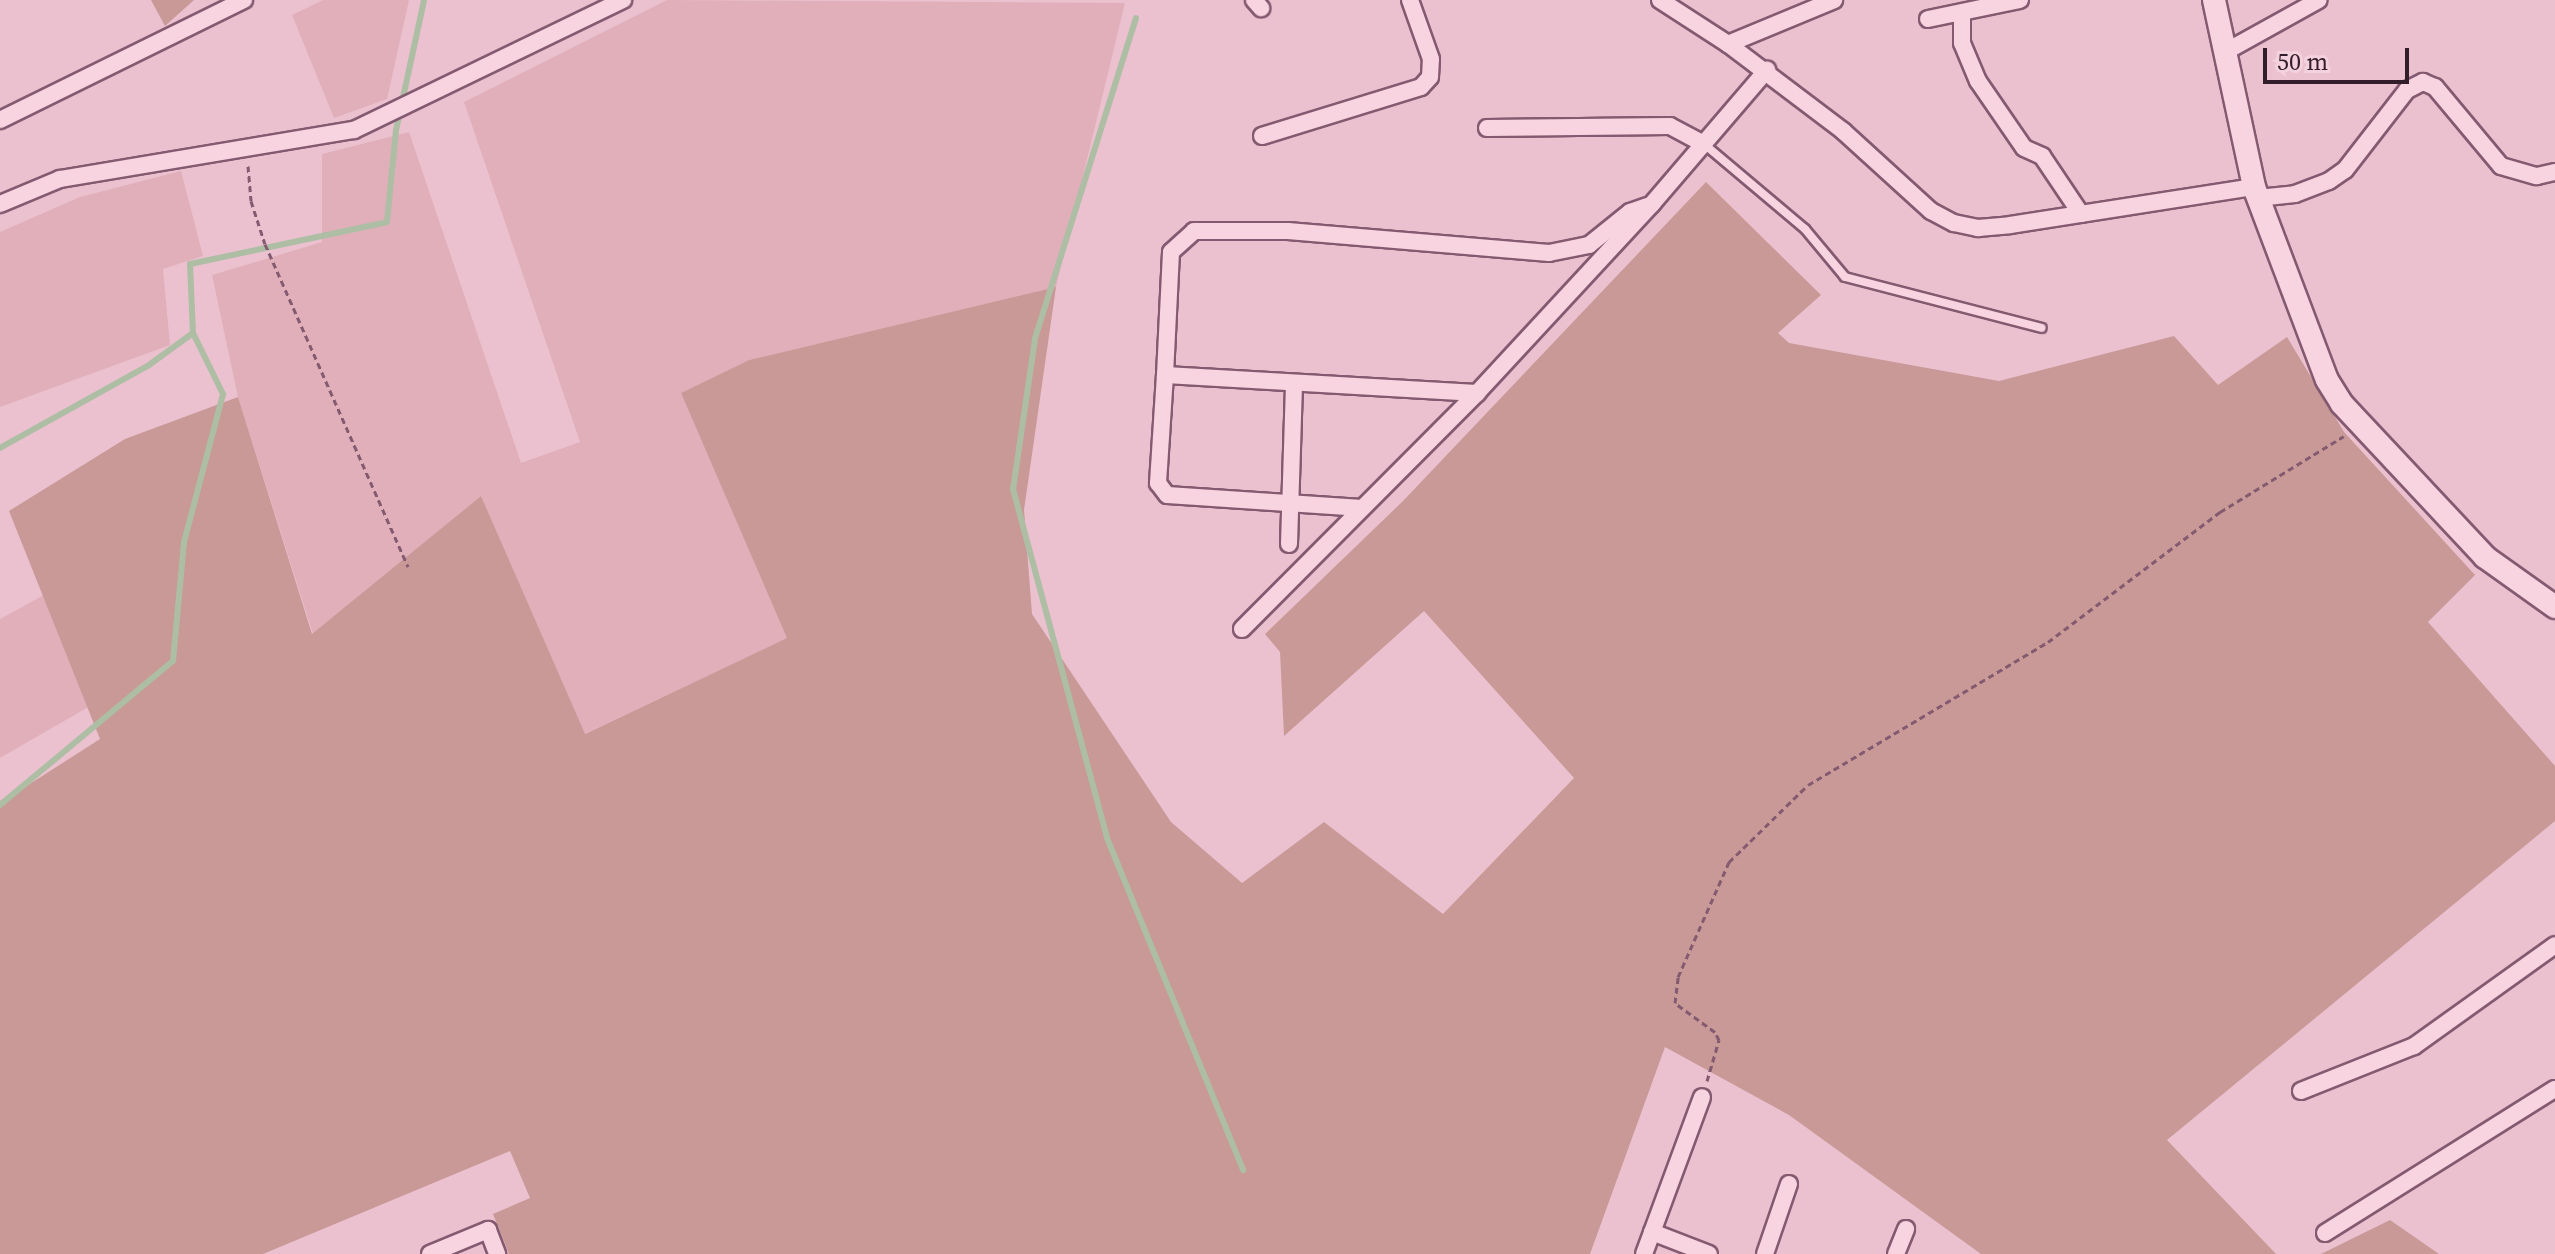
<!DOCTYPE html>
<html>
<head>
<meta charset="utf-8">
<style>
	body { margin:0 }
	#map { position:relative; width:2555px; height:1254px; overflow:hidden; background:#ebc1d0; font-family:"Source Serif 4",serif }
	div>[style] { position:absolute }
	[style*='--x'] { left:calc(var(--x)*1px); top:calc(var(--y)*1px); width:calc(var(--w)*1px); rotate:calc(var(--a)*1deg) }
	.farmland>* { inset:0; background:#e0afba }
	.green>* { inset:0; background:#c89996 }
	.stream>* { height:6px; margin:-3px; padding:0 3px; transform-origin:3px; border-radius:3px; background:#adbea4 }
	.path>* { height:3px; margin-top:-1.5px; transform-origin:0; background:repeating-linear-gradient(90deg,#845a70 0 6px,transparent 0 10px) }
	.roads { filter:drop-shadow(2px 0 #845a70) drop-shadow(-2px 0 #845a70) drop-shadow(0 2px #845a70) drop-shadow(0 -2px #845a70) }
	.lane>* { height:8px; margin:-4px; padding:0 4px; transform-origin:4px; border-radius:4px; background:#f7d4e0 }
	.street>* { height:16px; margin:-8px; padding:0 8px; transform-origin:8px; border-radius:8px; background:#f7d4e0 }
	.secondary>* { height:22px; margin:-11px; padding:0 11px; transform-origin:11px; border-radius:11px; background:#f7d4e0 }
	span { translate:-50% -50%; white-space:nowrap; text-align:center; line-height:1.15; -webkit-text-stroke:8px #f3d1dd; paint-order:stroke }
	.scale { position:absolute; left:2263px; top:48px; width:146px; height:36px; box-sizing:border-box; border:4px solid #341d2b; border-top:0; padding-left:10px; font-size:24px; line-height:28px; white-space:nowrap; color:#341d2b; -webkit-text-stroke:6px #f3d1dd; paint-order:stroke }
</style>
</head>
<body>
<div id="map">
	<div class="farmland">
		<div style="clip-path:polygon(323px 0,409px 0,387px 99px,334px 118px,292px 15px)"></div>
		<div style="clip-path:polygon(667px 0,1125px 3px,1056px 287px,749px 360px,681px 393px,788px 638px,584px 734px,481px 496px,313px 634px,238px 397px,212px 275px,322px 242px,322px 154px,409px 132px,521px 463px,580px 442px,464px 102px)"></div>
		<div style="clip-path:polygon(181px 171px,203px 256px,163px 269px,170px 345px,0 407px,0 232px,80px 197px)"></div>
		<div style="clip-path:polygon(44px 595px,97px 702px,0 758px,0 619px)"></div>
	</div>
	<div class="green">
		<div style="clip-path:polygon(151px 0,194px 0,165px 26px)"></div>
		<div style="clip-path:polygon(1706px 182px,1821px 295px,1778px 333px,1789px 343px,1999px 381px,2174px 336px,2218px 385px,2287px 337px,2344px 432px,2475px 575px,2428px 622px,2555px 766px,2555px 821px,2167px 1140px,2276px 1254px,1981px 1254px,1789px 1115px,1665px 1047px,1590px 1254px,509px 1254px,493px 1214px,530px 1198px,510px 1151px,263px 1254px,0 1254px,0 803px,100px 739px,9px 511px,125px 439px,238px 397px,312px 634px,481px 496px,585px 734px,787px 638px,681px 393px,749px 360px,1056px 287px,1024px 510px,1032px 614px,1171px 822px,1242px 883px,1324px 822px,1443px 914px,1574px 778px,1424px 611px,1284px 736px,1280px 652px,1265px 634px,1403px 501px)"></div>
		<div style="clip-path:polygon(2390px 1220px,2439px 1254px,2321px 1254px)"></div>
	</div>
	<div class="stream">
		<div style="--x:1136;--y:18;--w:337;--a:107.5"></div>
		<div style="--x:1035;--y:339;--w:152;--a:98.3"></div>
		<div style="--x:1013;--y:489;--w:361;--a:74.9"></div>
		<div style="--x:1107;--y:838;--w:359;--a:67.7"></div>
		<div style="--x:0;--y:448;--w:171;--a:-29.1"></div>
		<div style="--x:149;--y:365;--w:54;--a:-36"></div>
		<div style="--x:193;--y:333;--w:69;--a:-92.5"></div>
		<div style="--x:190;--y:264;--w:201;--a:-12"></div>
		<div style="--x:387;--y:222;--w:92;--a:-84.4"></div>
		<div style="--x:396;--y:130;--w:133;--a:-77.8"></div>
		<div style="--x:0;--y:805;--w:225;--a:-39.8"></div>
		<div style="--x:173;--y:661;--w:120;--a:-84.7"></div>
		<div style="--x:184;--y:542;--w:153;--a:-75.2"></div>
		<div style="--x:223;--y:394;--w:68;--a:-116.2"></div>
	</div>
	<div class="path">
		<div style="--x:248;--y:166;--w:35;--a:85"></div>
		<div style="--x:251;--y:201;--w:45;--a:72"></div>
		<div style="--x:265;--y:244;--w:353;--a:66.1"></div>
		<div style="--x:1707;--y:1081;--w:43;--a:-73.7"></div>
		<div style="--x:1719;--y:1040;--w:9;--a:-117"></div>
		<div style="--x:1715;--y:1032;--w:49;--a:-144.1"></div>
		<div style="--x:1675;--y:1003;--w:26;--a:-83"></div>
		<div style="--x:1678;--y:977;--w:126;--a:-66.1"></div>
		<div style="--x:1729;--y:862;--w:110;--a:-44.3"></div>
		<div style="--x:1808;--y:785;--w:279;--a:-30.8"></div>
		<div style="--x:2048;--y:642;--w:216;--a:-37.1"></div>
		<div style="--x:2220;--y:512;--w:145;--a:-31.5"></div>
	</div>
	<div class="roads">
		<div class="lane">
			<div style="--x:1704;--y:144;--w:132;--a:40.1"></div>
			<div style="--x:1805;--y:229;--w:62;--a:50.2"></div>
			<div style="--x:1845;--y:277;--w:203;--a:14.5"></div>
		</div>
		<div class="street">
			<div style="--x:1254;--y:0;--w:11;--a:49"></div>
			<div style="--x:1660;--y:0;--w:81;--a:32.9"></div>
			<div style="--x:1728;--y:44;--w:115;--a:-22.5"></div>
			<div style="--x:1962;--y:13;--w:30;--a:90"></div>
			<div style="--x:1962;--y:43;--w:41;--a:67.2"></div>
			<div style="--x:1978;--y:81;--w:81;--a:55.5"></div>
			<div style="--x:2024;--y:148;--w:20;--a:24"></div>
			<div style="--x:2042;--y:156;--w:70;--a:56.1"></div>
			<div style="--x:1928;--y:19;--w:94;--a:-11.7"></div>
			<div style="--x:1728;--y:44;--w:144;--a:37.1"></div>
			<div style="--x:1843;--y:131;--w:119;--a:42.3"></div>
			<div style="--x:1931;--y:211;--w:26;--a:28"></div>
			<div style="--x:1954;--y:223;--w:25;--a:12"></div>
			<div style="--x:1978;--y:228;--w:32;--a:-5"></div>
			<div style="--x:2010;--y:225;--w:247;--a:-8.9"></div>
			<div style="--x:2225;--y:52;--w:107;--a:-29"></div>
			<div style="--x:0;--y:120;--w:272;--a:-26.2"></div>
			<div style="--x:1487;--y:128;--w:183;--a:-0.6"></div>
			<div style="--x:1670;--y:126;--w:38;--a:28"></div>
			<div style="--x:1262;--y:136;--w:166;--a:-17.1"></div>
			<div style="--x:1421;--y:87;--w:13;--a:-48"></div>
			<div style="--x:1430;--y:77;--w:18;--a:-87"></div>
			<div style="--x:1431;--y:59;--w:63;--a:-109.6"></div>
			<div style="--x:2258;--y:198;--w:37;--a:-6"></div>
			<div style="--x:2295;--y:194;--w:36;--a:-21"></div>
			<div style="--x:2329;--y:181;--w:19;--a:-35"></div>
			<div style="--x:2345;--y:170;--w:101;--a:-52.2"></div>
			<div style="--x:2407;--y:90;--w:18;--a:-27"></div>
			<div style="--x:2423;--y:82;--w:13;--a:23"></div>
			<div style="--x:2435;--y:87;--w:103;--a:50.1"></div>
			<div style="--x:2501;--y:166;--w:37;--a:16"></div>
			<div style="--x:2537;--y:176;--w:18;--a:-13"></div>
			<div style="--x:0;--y:204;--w:65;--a:-22.6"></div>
			<div style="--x:60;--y:179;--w:298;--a:-9.5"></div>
			<div style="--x:354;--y:130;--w:299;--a:-25.8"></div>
			<div style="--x:1165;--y:375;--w:123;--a:-87.2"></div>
			<div style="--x:1171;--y:252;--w:31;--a:-42"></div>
			<div style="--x:1194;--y:231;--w:94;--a:0"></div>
			<div style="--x:1288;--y:231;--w:262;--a:4.8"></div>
			<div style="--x:1549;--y:253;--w:41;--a:-11.3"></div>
			<div style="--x:1589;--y:245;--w:53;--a:-38.8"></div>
			<div style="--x:1630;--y:212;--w:18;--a:-19"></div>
			<div style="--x:1362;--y:508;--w:195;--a:-176.2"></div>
			<div style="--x:1167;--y:495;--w:15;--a:-127"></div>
			<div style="--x:1158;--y:483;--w:108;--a:-86.3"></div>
			<div style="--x:1165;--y:375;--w:313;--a:3.3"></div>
			<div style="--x:1289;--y:544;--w:161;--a:-88.2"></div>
			<div style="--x:1242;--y:629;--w:333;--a:-45.1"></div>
			<div style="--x:1477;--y:393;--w:258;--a:-47.2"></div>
			<div style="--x:1652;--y:204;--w:177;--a:-49.4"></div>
			<div style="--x:2301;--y:1091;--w:122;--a:-21.7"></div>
			<div style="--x:2414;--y:1046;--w:173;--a:-35.6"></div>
			<div style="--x:1652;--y:1232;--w:61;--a:21.1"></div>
			<div style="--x:2325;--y:1233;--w:271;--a:-32.1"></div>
			<div style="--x:430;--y:1254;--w:63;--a:-22.5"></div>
			<div style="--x:488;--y:1230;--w:26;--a:69"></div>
			<div style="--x:1644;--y:1254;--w:167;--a:-69.7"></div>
			<div style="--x:1765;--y:1254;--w:74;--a:-71.1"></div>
			<div style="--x:1896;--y:1254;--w:27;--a:-68"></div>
		</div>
		<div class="secondary">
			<div style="--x:2214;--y:0;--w:191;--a:77.9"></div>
			<div style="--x:2254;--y:187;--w:206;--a:69.3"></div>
			<div style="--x:2327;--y:380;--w:28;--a:58"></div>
			<div style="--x:2342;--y:404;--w:209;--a:46.9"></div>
			<div style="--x:2485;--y:557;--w:86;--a:35.5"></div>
		</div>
	</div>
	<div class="scale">50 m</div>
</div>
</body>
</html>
